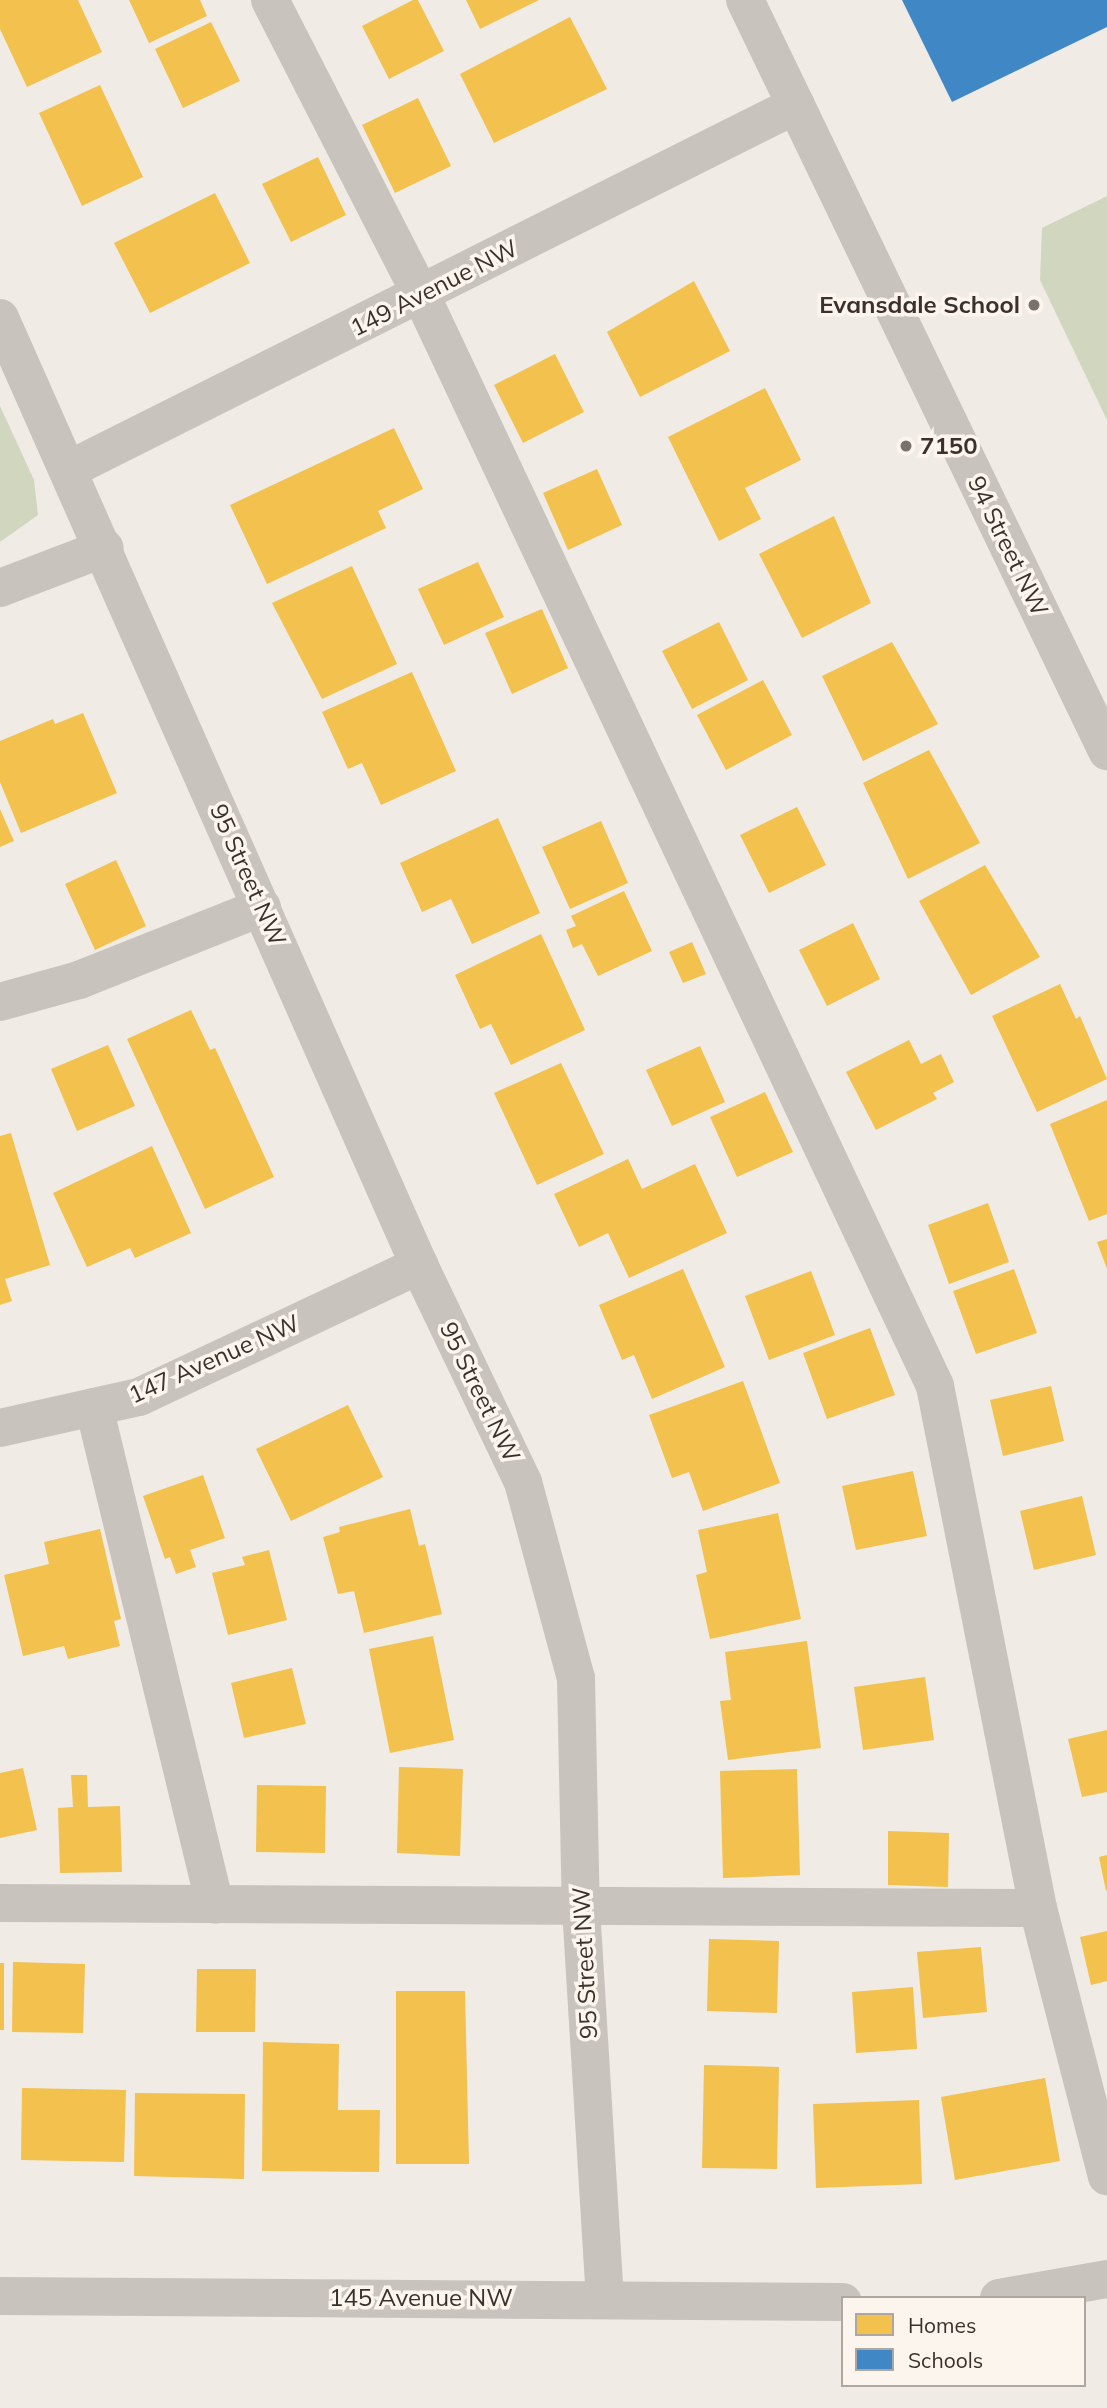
<!DOCTYPE html>
<html>
<head>
<meta charset="utf-8">
<style>
	body { margin:0 }
	#map { position:relative; width:1107px; height:2408px; overflow:hidden; background:#f0ebe5; font-family:Mulish,sans-serif }
	div>[style] { position:absolute }
	[style*='--x'] { left:calc(var(--x)*1px); top:calc(var(--y)*1px); width:calc(var(--w)*1px); rotate:calc(var(--a)*1deg) }
	.green>* { inset:0; background:#d1d6bf }
	.homes>* { inset:0; background:#f2c14e }
	.schools>* { inset:0; background:#3f88c5 }
	.minor>* { height:38px; margin:-19px; padding:0 19px; transform-origin:19px; border-radius:19px; background:#c9c3be }
	.dots>* { width:19px; height:19px; translate:-50% -50%; box-sizing:border-box; border:4px solid #fbf5ee; border-radius:50% }
	span { translate:-50% -50%; white-space:nowrap; text-align:center; line-height:1.15; -webkit-text-stroke:7px #fbf5ee; paint-order:stroke }
	.street-label { font-size:24px; color:#3b302b }
	.poi-label { font-size:24px; color:#3b302b; font-weight:700 }
	.right { translate:-100% -50%; text-align:right }
	.left { translate:0 -50%; text-align:left }
	.legend { position:absolute; left:841px; top:2296px; width:245px; height:91px; box-sizing:border-box; background:#fbf5ee; border:2px solid #aea6a0; margin:0; padding:9px 12px; list-style:none; font-size:21px; color:#3b302b }
	.legend li { display:flex; align-items:center; gap:14px; height:35px }
	.legend b { width:35px; border:2px solid #aea6a0 }
</style>
</head>
<body>
<div id="map">
	<div class="green">
		<div style="clip-path:polygon(1107px 196px,1107px 420px,1040px 280px,1042px 228px)"></div>
		<div style="clip-path:polygon(0 406px,34px 480px,38px 515px,0 542px)"></div>
	</div>
	<div class="homes">
		<div style="clip-path:polygon(0 0,78px 0,102px 52px,27px 87px,0 29px)"></div>
		<div style="clip-path:polygon(129px 0,200px 0,207px 16px,149px 43px)"></div>
		<div style="clip-path:polygon(413px 0,418px 0,444px 51px,389px 79px,362px 26px)"></div>
		<div style="clip-path:polygon(466px 0,539px 0,480px 29px)"></div>
		<div style="clip-path:polygon(570px 17px,607px 89px,494px 143px,460px 74px)"></div>
		<div style="clip-path:polygon(211px 22px,240px 81px,183px 108px,155px 49px)"></div>
		<div style="clip-path:polygon(100px 85px,143px 177px,82px 206px,39px 113px)"></div>
		<div style="clip-path:polygon(418px 98px,451px 166px,395px 193px,362px 125px)"></div>
		<div style="clip-path:polygon(318px 157px,346px 215px,291px 242px,262px 184px)"></div>
		<div style="clip-path:polygon(215px 193px,250px 263px,150px 313px,114px 243px)"></div>
		<div style="clip-path:polygon(694px 281px,730px 351px,640px 397px,607px 332px)"></div>
		<div style="clip-path:polygon(555px 354px,584px 412px,523px 443px,494px 385px)"></div>
		<div style="clip-path:polygon(765px 388px,801px 460px,745px 488px,761px 519px,719px 541px,668px 437px)"></div>
		<div style="clip-path:polygon(394px 428px,423px 489px,378px 511px,386px 528px,267px 584px,230px 505px)"></div>
		<div style="clip-path:polygon(597px 469px,622px 525px,568px 550px,543px 493px)"></div>
		<div style="clip-path:polygon(834px 516px,871px 603px,802px 638px,759px 554px)"></div>
		<div style="clip-path:polygon(478px 562px,504px 617px,444px 645px,418px 589px)"></div>
		<div style="clip-path:polygon(352px 566px,397px 664px,322px 699px,272px 603px)"></div>
		<div style="clip-path:polygon(542px 609px,568px 668px,512px 694px,485px 633px)"></div>
		<div style="clip-path:polygon(719px 622px,748px 680px,692px 709px,662px 651px)"></div>
		<div style="clip-path:polygon(892px 642px,938px 724px,863px 761px,822px 676px)"></div>
		<div style="clip-path:polygon(412px 672px,456px 771px,381px 805px,362px 763px,348px 769px,322px 712px)"></div>
		<div style="clip-path:polygon(763px 680px,792px 735px,726px 770px,697px 715px)"></div>
		<div style="clip-path:polygon(83px 713px,117px 793px,21px 833px,0 782px,0 741px,53px 719px,55px 724px)"></div>
		<div style="clip-path:polygon(929px 750px,980px 843px,908px 879px,863px 783px)"></div>
		<div style="clip-path:polygon(797px 807px,826px 865px,769px 893px,740px 835px)"></div>
		<div style="clip-path:polygon(0 809px,14px 841px,0 847px)"></div>
		<div style="clip-path:polygon(498px 818px,540px 913px,472px 944px,451px 899px,422px 912px,400px 863px)"></div>
		<div style="clip-path:polygon(601px 821px,628px 883px,570px 909px,542px 847px)"></div>
		<div style="clip-path:polygon(116px 860px,146px 926px,95px 950px,65px 884px)"></div>
		<div style="clip-path:polygon(985px 865px,1040px 957px,971px 995px,919px 901px)"></div>
		<div style="clip-path:polygon(624px 891px,652px 951px,598px 976px,582px 944px,573px 948px,566px 930px,576px 926px,571px 916px)"></div>
		<div style="clip-path:polygon(853px 923px,880px 979px,827px 1006px,799px 950px)"></div>
		<div style="clip-path:polygon(541px 934px,585px 1030px,511px 1065px,491px 1024px,480px 1029px,455px 975px)"></div>
		<div style="clip-path:polygon(692px 942px,706px 974px,683px 983px,669px 952px)"></div>
		<div style="clip-path:polygon(1060px 984px,1076px 1019px,1080px 1016px,1107px 1079px,1037px 1112px,992px 1016px)"></div>
		<div style="clip-path:polygon(191px 1010px,210px 1050px,215px 1048px,274px 1177px,205px 1209px,127px 1039px)"></div>
		<div style="clip-path:polygon(909px 1040px,921px 1064px,941px 1054px,954px 1082px,933px 1093px,937px 1099px,876px 1130px,846px 1072px)"></div>
		<div style="clip-path:polygon(108px 1045px,135px 1106px,77px 1131px,51px 1069px)"></div>
		<div style="clip-path:polygon(700px 1046px,725px 1102px,672px 1126px,646px 1070px)"></div>
		<div style="clip-path:polygon(561px 1063px,604px 1154px,537px 1185px,494px 1093px)"></div>
		<div style="clip-path:polygon(765px 1092px,793px 1152px,737px 1177px,710px 1117px)"></div>
		<div style="clip-path:polygon(1107px 1100px,1107px 1214px,1089px 1221px,1050px 1124px)"></div>
		<div style="clip-path:polygon(11px 1133px,50px 1265px,5px 1279px,12px 1301px,0 1305px,0 1136px)"></div>
		<div style="clip-path:polygon(152px 1146px,191px 1233px,135px 1258px,130px 1248px,87px 1267px,53px 1193px)"></div>
		<div style="clip-path:polygon(628px 1159px,642px 1189px,695px 1164px,727px 1233px,629px 1278px,608px 1233px,579px 1247px,554px 1194px)"></div>
		<div style="clip-path:polygon(988px 1203px,1009px 1262px,949px 1284px,928px 1225px)"></div>
		<div style="clip-path:polygon(1107px 1239px,1107px 1269px,1097px 1242px)"></div>
		<div style="clip-path:polygon(683px 1269px,725px 1367px,652px 1399px,634px 1355px,622px 1360px,599px 1305px)"></div>
		<div style="clip-path:polygon(1014px 1269px,1037px 1333px,976px 1354px,953px 1291px)"></div>
		<div style="clip-path:polygon(811px 1271px,835px 1335px,769px 1360px,745px 1296px)"></div>
		<div style="clip-path:polygon(870px 1328px,895px 1395px,827px 1419px,803px 1353px)"></div>
		<div style="clip-path:polygon(743px 1381px,780px 1483px,703px 1511px,689px 1472px,672px 1478px,649px 1415px)"></div>
		<div style="clip-path:polygon(1051px 1386px,1064px 1441px,1003px 1456px,990px 1400px)"></div>
		<div style="clip-path:polygon(348px 1405px,383px 1477px,291px 1521px,256px 1449px)"></div>
		<div style="clip-path:polygon(913px 1471px,927px 1536px,856px 1550px,842px 1486px)"></div>
		<div style="clip-path:polygon(203px 1475px,225px 1538px,190px 1550px,196px 1567px,176px 1574px,170px 1557px,165px 1559px,143px 1496px)"></div>
		<div style="clip-path:polygon(1082px 1496px,1096px 1555px,1034px 1570px,1020px 1511px)"></div>
		<div style="clip-path:polygon(410px 1509px,419px 1546px,425px 1544px,442px 1614px,364px 1633px,354px 1591px,338px 1594px,323px 1537px,340px 1532px,339px 1527px)"></div>
		<div style="clip-path:polygon(778px 1513px,801px 1619px,710px 1639px,696px 1575px,707px 1572px,698px 1530px)"></div>
		<div style="clip-path:polygon(100px 1529px,121px 1619px,114px 1621px,120px 1646px,68px 1659px,64px 1646px,23px 1656px,4px 1575px,49px 1564px,44px 1542px)"></div>
		<div style="clip-path:polygon(269px 1550px,287px 1620px,228px 1635px,212px 1573px,245px 1565px,242px 1557px)"></div>
		<div style="clip-path:polygon(433px 1636px,454px 1740px,390px 1753px,369px 1649px)"></div>
		<div style="clip-path:polygon(807px 1641px,821px 1748px,728px 1760px,720px 1701px,731px 1700px,725px 1652px)"></div>
		<div style="clip-path:polygon(292px 1668px,306px 1724px,244px 1738px,231px 1683px)"></div>
		<div style="clip-path:polygon(925px 1677px,934px 1740px,863px 1750px,854px 1687px)"></div>
		<div style="clip-path:polygon(1107px 1730px,1107px 1792px,1082px 1797px,1068px 1739px)"></div>
		<div style="clip-path:polygon(399px 1767px,463px 1769px,460px 1856px,397px 1853px)"></div>
		<div style="clip-path:polygon(23px 1768px,37px 1830px,0 1838px,0 1773px)"></div>
		<div style="clip-path:polygon(797px 1769px,800px 1875px,723px 1878px,720px 1771px)"></div>
		<div style="clip-path:polygon(71px 1775px,87px 1775px,88px 1807px,120px 1806px,122px 1872px,60px 1873px,58px 1808px,73px 1807px)"></div>
		<div style="clip-path:polygon(257px 1785px,326px 1786px,325px 1853px,256px 1852px)"></div>
		<div style="clip-path:polygon(888px 1831px,949px 1833px,948px 1887px,888px 1885px)"></div>
		<div style="clip-path:polygon(1107px 1855px,1107px 1890px,1106px 1891px,1099px 1857px)"></div>
		<div style="clip-path:polygon(1107px 1931px,1107px 1981px,1091px 1985px,1080px 1937px)"></div>
		<div style="clip-path:polygon(709px 1939px,779px 1941px,777px 2013px,707px 2011px)"></div>
		<div style="clip-path:polygon(981px 1947px,987px 2012px,923px 2018px,917px 1952px)"></div>
		<div style="clip-path:polygon(13px 1962px,85px 1964px,83px 2033px,12px 2032px)"></div>
		<div style="clip-path:polygon(0 1963px,4px 1963px,4px 2030px,0 2030px)"></div>
		<div style="clip-path:polygon(197px 1969px,256px 1969px,255px 2032px,196px 2032px)"></div>
		<div style="clip-path:polygon(913px 1987px,917px 2049px,856px 2053px,852px 1992px)"></div>
		<div style="clip-path:polygon(396px 1991px,465px 1991px,469px 2164px,396px 2164px)"></div>
		<div style="clip-path:polygon(263px 2042px,339px 2044px,338px 2110px,380px 2110px,379px 2172px,262px 2171px)"></div>
		<div style="clip-path:polygon(704px 2065px,779px 2067px,777px 2169px,702px 2168px)"></div>
		<div style="clip-path:polygon(1045px 2078px,1060px 2161px,955px 2180px,941px 2097px)"></div>
		<div style="clip-path:polygon(22px 2088px,126px 2090px,124px 2162px,21px 2160px)"></div>
		<div style="clip-path:polygon(135px 2093px,245px 2094px,244px 2179px,134px 2176px)"></div>
		<div style="clip-path:polygon(919px 2100px,922px 2184px,816px 2188px,813px 2104px)"></div>
	</div>
	<div class="schools">
		<div style="clip-path:polygon(902px 0,1107px 0,1107px 27px,952px 102px)"></div>
	</div>
	<div class="minor">
		<div style="--x:270;--y:0;--w:331;--a:62.9"></div>
		<div style="--x:421;--y:295;--w:1206;--a:64.77"></div>
		<div style="--x:935;--y:1386;--w:532;--a:78.84"></div>
		<div style="--x:1038;--y:1908;--w:277;--a:75.6"></div>
		<div style="--x:745;--y:0;--w:834;--a:64.26"></div>
		<div style="--x:0;--y:318;--w:1036;--a:66.13"></div>
		<div style="--x:419;--y:1265;--w:241;--a:64.4"></div>
		<div style="--x:523;--y:1482;--w:203;--a:74.9"></div>
		<div style="--x:576;--y:1678;--w:230;--a:88.8"></div>
		<div style="--x:581;--y:1908;--w:392;--a:86.5"></div>
		<div style="--x:70;--y:469;--w:812;--a:-26.63"></div>
		<div style="--x:0;--y:588;--w:112;--a:-20.9"></div>
		<div style="--x:0;--y:1002;--w:82;--a:-15.6"></div>
		<div style="--x:79;--y:980;--w:197;--a:-21.7"></div>
		<div style="--x:94;--y:1407;--w:512;--a:76.34"></div>
		<div style="--x:0;--y:1428;--w:142;--a:-12.6"></div>
		<div style="--x:139;--y:1397;--w:310;--a:-25.2"></div>
		<div style="--x:0;--y:1903;--w:1038;--a:0.28"></div>
		<div style="--x:0;--y:2296;--w:843;--a:0.41"></div>
		<div style="--x:999;--y:2298;--w:110;--a:-10"></div>
	</div>
	<div class="dots">
		<div style="left:1034px;top:305px;background:#7a716c"></div>
		<div style="left:906px;top:446px;background:#7a716c"></div>
	</div>
	<div class="street-label">
		<span style="left:434px;top:288px;rotate:-27deg">149 Avenue NW</span>
		<span style="left:1008px;top:546px;rotate:64deg">94 Street NW</span>
		<span style="left:248px;top:875px;rotate:66deg">95 Street NW</span>
		<span style="left:214px;top:1359px;rotate:-24deg">147 Avenue NW</span>
		<span style="left:480px;top:1392px;rotate:64deg">95 Street NW</span>
		<span style="left:585px;top:1963px;rotate:-93deg">95 Street NW</span>
		<span style="left:421px;top:2298px">145 Avenue NW</span>
	</div>
	<div class="poi-label">
		<span class="right" style="left:1020px;top:305px">Evansdale School</span>
		<span class="left" style="left:920px;top:446px">7150</span>
	</div>
	<ul class="legend">
	<li><b style="height:19px;background:#f2c14e"></b>Homes</li>
	<li><b style="height:19px;background:#3f88c5"></b>Schools</li>
	</ul>
</div>
</body>
</html>
